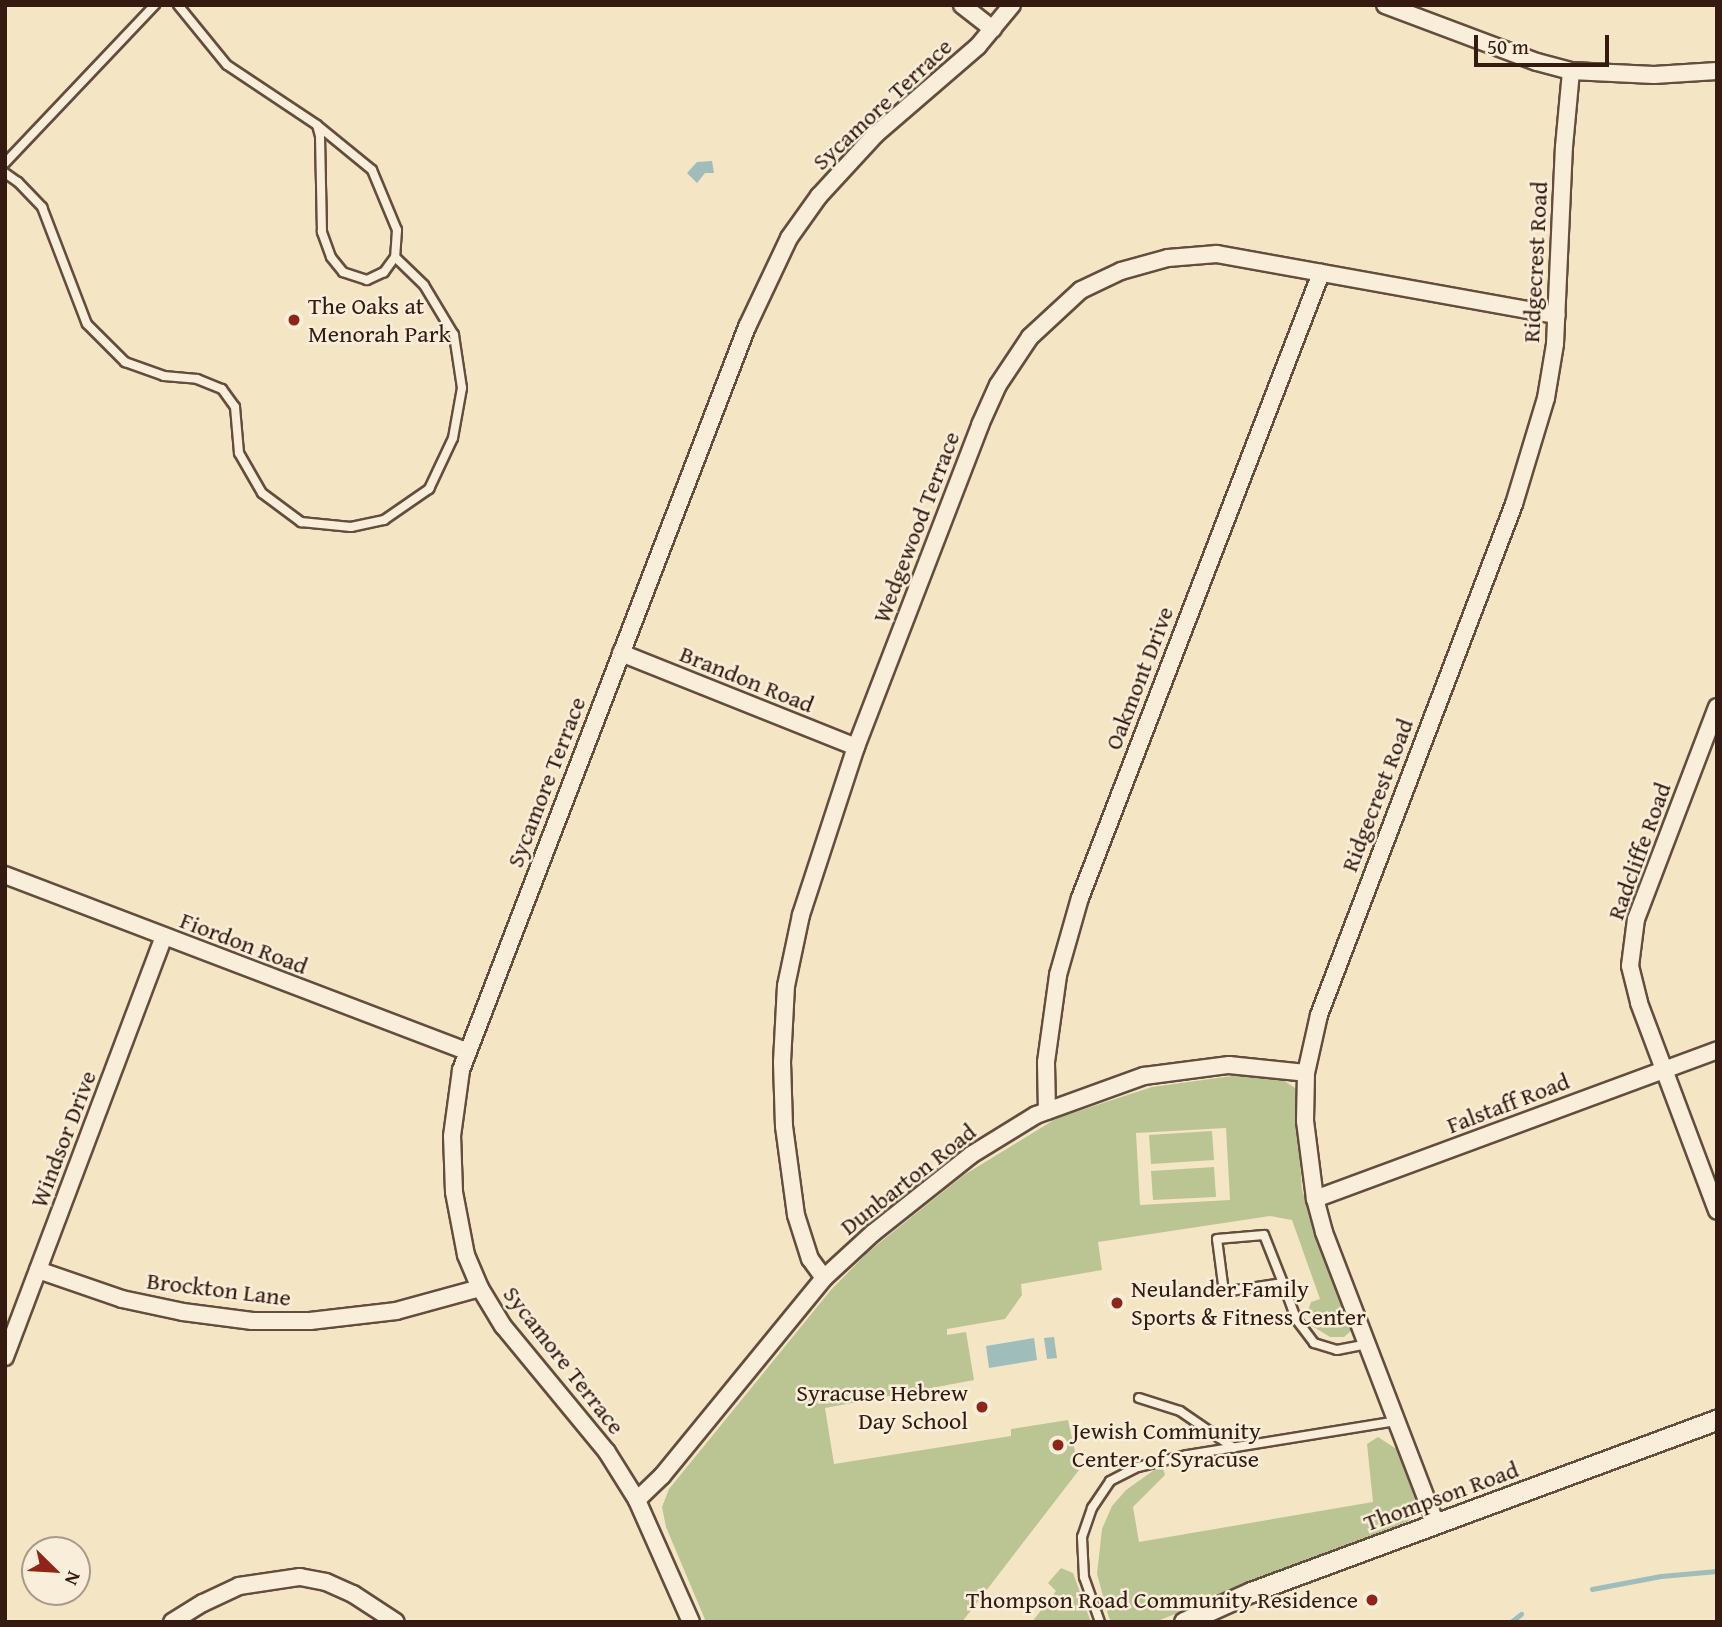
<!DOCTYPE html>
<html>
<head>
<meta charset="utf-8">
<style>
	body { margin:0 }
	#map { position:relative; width:1722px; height:1627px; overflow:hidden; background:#f4e5c4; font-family:"Gentium Book Plus",serif }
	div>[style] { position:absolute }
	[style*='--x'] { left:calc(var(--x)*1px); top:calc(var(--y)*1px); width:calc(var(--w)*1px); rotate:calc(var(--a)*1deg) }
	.green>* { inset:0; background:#bbc594 }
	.water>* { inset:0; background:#9ebdbb }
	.stream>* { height:5px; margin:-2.5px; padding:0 2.5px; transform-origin:2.5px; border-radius:2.5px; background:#9ebdbb }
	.roads { filter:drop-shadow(2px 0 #644d3e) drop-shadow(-2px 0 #644d3e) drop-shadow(0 2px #644d3e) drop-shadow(0 -2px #644d3e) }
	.service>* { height:8px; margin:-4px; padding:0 4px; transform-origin:4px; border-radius:4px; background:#f8eed9 }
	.minor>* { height:16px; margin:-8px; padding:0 8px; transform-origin:8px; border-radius:8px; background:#f8eed9 }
	.tertiary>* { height:19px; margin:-9.5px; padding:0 9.5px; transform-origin:9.5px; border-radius:9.5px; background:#f8eed9 }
	.dots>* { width:19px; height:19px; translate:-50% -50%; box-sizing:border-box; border:4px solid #f8eed9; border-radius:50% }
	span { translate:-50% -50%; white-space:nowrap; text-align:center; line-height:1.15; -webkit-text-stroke:5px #f8eed9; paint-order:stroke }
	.street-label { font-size:24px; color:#341a11 }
	.poi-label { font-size:24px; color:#341a11 }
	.left { translate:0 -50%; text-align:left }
	.right { translate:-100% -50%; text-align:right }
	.frame { position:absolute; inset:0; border:7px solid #341a11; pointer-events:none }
	.north { position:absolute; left:21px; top:1536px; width:70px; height:70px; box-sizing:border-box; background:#f8eed9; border:2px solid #aa9989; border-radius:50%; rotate:114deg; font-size:19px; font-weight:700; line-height:28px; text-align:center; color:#341a11 }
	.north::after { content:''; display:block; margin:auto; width:24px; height:32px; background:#8f2418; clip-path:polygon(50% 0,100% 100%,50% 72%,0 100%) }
	.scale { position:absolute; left:1474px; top:35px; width:135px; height:32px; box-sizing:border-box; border:4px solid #341a11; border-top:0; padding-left:9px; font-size:21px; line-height:24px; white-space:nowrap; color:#341a11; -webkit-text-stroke:5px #f8eed9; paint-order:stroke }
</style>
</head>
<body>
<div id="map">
	<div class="green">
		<div style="clip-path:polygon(evenodd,1239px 1075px,1277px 1076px,1295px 1088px,1302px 1190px,1352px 1330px,1344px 1337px,1330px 1337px,1312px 1326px,1308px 1311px,1311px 1302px,1320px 1299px,1292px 1220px,1270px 1216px,1098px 1242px,1102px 1270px,1021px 1284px,1022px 1295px,1005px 1319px,947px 1329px,947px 1335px,966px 1332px,974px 1380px,825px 1408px,834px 1464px,1011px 1436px,1011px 1429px,1068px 1420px,1079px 1470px,962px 1622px,706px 1622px,666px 1527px,662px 1507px,669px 1489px,830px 1291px,868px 1252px,964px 1175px,1057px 1118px,1152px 1087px,1239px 1075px,1226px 1128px,1230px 1200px,1140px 1205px,1136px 1133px,1226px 1128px)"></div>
		<div style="clip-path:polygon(1212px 1131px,1214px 1160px,1151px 1164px,1149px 1135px)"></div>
		<div style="clip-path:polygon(1214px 1167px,1216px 1197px,1153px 1200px,1151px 1171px)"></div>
		<div style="clip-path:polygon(1378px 1437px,1398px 1450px,1418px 1505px,1409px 1521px,1155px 1622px,1112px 1622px,1109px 1618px,1097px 1574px,1102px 1529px,1112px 1506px,1126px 1490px,1157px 1468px,1163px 1468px,1165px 1475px,1133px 1507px,1139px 1542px,1373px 1502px,1367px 1444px)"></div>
		<div style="clip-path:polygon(1061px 1568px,1073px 1573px,1091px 1622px,1032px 1622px,1056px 1591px,1048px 1583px)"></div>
	</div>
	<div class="water">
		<div style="clip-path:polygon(712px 161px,714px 173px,705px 173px,697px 183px,687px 173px,697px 162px)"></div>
		<div style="clip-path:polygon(1054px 1337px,1057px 1358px,1047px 1359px,1044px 1338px)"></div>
		<div style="clip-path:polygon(1034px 1338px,1037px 1360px,989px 1368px,986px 1346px)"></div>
	</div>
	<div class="stream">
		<div style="--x:1592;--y:1589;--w:70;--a:-10.7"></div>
		<div style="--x:1661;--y:1576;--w:56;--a:-5.1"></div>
		<div style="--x:1511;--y:1622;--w:13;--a:-39"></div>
	</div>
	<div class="roads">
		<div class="service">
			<div style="--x:178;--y:5;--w:77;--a:50.8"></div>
			<div style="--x:227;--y:65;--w:108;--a:33.7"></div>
			<div style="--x:317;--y:125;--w:71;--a:39.3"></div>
			<div style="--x:372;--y:170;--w:65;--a:67.4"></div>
			<div style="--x:397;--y:230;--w:27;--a:94"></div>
			<div style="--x:395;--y:257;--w:19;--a:126"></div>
			<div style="--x:384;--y:272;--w:19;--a:155"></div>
			<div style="--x:367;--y:280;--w:25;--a:-162"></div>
			<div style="--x:343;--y:272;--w:19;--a:-129"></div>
			<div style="--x:331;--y:257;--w:27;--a:-110"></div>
			<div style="--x:322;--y:232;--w:96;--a:-91.2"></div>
			<div style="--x:320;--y:136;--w:11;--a:-105"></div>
			<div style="--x:5;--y:163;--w:218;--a:-46.5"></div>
			<div style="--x:5;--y:173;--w:16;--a:35"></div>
			<div style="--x:18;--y:182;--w:35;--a:46"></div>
			<div style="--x:42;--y:207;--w:125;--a:69"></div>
			<div style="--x:87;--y:324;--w:54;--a:45"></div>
			<div style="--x:125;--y:362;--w:41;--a:19.7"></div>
			<div style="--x:164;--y:376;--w:33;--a:5"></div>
			<div style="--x:197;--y:379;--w:27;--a:22"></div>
			<div style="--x:222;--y:389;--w:22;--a:54"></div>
			<div style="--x:235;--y:407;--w:46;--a:85"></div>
			<div style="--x:239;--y:453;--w:46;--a:60.1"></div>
			<div style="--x:262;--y:493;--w:49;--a:36.6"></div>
			<div style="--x:301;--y:522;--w:50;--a:5.7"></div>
			<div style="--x:351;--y:527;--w:34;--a:-12"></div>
			<div style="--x:384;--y:520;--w:55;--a:-34.6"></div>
			<div style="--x:429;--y:489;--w:56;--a:-64.8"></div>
			<div style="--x:453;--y:438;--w:51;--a:-79.8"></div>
			<div style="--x:462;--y:388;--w:54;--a:-98.6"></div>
			<div style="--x:454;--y:335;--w:58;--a:-121"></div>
			<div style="--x:424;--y:285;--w:40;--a:-136"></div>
			<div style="--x:1283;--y:1283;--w:60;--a:171.3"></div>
			<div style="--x:1224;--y:1292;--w:53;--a:-97.5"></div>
			<div style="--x:1217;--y:1239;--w:47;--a:-4.9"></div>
			<div style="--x:1264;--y:1235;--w:52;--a:68.4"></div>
			<div style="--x:1283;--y:1283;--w:38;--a:70"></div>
			<div style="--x:1296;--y:1319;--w:30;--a:53"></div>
			<div style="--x:1314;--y:1343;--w:24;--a:17"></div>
			<div style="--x:1337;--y:1350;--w:32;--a:-11"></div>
			<div style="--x:1139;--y:1398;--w:43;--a:17.6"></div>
			<div style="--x:1180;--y:1411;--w:65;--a:34.4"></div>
			<div style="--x:1100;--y:1622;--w:48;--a:-109.6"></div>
			<div style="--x:1084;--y:1577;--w:40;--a:-92.9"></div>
			<div style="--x:1082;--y:1537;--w:31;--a:-71"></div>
			<div style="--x:1092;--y:1508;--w:32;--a:-56"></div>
			<div style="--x:1110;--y:1481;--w:31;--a:-27"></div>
			<div style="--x:1138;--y:1467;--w:50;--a:-13.8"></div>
			<div style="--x:1187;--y:1455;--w:214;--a:-9.2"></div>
		</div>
		<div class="minor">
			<div style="--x:962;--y:5;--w:39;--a:38"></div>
			<div style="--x:1385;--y:5;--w:162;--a:20.6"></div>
			<div style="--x:1537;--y:62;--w:35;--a:15"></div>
			<div style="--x:1571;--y:71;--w:83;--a:2.8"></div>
			<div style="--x:1654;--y:75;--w:63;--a:-3.6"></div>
			<div style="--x:621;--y:653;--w:253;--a:21.8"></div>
			<div style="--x:1717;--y:707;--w:227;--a:110.9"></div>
			<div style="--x:1636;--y:919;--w:47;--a:97.3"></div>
			<div style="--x:1630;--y:966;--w:38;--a:76"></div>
			<div style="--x:1639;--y:1003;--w:222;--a:69.4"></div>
			<div style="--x:5;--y:875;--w:494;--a:20.9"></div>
			<div style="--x:1047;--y:1111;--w:49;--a:-91.2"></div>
			<div style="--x:1046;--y:1062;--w:88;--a:-82.1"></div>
			<div style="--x:1058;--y:975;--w:80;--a:-74.1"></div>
			<div style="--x:1080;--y:898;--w:670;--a:-68.91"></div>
			<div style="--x:1315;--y:1199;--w:429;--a:-20.3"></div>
			<div style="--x:38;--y:1270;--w:89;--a:19"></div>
			<div style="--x:122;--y:1299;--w:62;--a:12"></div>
			<div style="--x:183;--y:1312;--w:70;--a:7.4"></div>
			<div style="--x:252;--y:1321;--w:58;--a:0"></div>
			<div style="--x:310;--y:1321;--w:87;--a:-6.6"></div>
			<div style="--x:396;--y:1311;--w:87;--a:-15.3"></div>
			<div style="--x:824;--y:1278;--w:24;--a:-126"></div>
			<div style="--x:810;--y:1259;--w:46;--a:-107.7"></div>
			<div style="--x:796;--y:1215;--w:90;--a:-97.7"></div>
			<div style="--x:784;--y:1126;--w:64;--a:-91.8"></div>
			<div style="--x:782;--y:1062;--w:76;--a:-87"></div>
			<div style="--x:786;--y:986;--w:73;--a:-78.1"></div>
			<div style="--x:801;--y:915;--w:177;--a:-71.9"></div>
			<div style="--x:856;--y:747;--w:345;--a:-68.9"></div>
			<div style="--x:980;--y:425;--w:44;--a:-65.8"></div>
			<div style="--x:998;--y:385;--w:58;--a:-56.3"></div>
			<div style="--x:1030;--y:337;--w:69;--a:-42.7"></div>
			<div style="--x:1081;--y:290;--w:44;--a:-25.4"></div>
			<div style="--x:1121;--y:271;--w:49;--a:-15.5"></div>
			<div style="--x:1168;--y:258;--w:49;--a:-4.7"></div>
			<div style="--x:1217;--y:254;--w:345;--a:10.2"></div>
			<div style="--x:5;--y:1357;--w:449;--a:-69.3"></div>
			<div style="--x:637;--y:1500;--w:35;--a:-44"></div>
			<div style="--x:662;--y:1476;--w:256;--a:-50.7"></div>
			<div style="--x:824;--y:1278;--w:67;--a:-42.6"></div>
			<div style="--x:873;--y:1233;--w:125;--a:-38.5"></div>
			<div style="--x:971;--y:1155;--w:76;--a:-31.6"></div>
			<div style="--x:1036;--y:1115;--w:115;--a:-19.9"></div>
			<div style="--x:1144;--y:1076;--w:86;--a:-7.4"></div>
			<div style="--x:1229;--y:1065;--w:77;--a:5.9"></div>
			<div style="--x:1436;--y:1524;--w:313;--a:-111"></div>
			<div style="--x:1324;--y:1232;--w:34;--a:-105"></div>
			<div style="--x:1315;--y:1199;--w:79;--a:-97.3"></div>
			<div style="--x:1305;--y:1121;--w:48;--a:-88.8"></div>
			<div style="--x:1306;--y:1073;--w:59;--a:-77.4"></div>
			<div style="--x:1319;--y:1015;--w:547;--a:-69.11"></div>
			<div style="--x:1514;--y:504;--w:111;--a:-73.2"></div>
			<div style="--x:1546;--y:398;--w:55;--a:-80.5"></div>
			<div style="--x:1555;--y:344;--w:197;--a:-87.4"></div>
			<div style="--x:1564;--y:147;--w:76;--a:-84.7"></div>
			<div style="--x:172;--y:1622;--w:36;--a:-32"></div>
			<div style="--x:203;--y:1603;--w:40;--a:-25"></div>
			<div style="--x:239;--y:1586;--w:62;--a:-8.4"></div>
			<div style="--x:300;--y:1577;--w:26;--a:11"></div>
			<div style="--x:326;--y:1582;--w:30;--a:24"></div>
			<div style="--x:353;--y:1594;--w:51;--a:33.1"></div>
			<div style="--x:691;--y:1622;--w:133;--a:-113.9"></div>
			<div style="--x:637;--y:1500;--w:57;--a:-122"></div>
			<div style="--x:607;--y:1452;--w:163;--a:-129.5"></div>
			<div style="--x:503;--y:1326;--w:44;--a:-121.2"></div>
			<div style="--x:480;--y:1288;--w:36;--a:-113"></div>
			<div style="--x:466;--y:1255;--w:64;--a:-100.8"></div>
			<div style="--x:454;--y:1192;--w:56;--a:-92"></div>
			<div style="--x:452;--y:1136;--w:67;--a:-82.2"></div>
			<div style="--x:461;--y:1070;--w:796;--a:-68.95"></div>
			<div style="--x:747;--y:327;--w:98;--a:-64.7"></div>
			<div style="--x:789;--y:238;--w:52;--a:-54.5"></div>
			<div style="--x:819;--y:196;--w:83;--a:-47.4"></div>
			<div style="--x:875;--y:135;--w:136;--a:-40.8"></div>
			<div style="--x:978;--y:46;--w:53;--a:-50.3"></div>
		</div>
		<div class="tertiary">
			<div style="--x:1184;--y:1622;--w:73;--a:-24.1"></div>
			<div style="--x:1251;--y:1592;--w:497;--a:-20.3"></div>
		</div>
	</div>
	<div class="dots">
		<div style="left:294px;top:320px;background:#8f2418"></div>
		<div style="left:1117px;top:1303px;background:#8f2418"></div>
		<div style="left:982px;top:1407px;background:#8f2418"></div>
		<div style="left:1058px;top:1445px;background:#8f2418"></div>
		<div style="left:1372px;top:1600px;background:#8f2418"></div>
	</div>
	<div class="street-label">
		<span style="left:882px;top:104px;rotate:-43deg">Sycamore Terrace</span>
		<span style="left:1535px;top:262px;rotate:-87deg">Ridgecrest Road</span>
		<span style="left:916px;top:527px;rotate:-69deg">Wedgewood Terrace</span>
		<span style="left:1139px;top:678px;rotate:-69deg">Oakmont Drive</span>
		<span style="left:747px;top:679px;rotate:22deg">Brandon Road</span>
		<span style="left:546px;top:782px;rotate:-69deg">Sycamore Terrace</span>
		<span style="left:1377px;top:795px;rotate:-69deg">Ridgecrest Road</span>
		<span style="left:1639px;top:851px;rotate:-70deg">Radcliffe Road</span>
		<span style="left:244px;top:943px;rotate:21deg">Fiordon Road</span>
		<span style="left:1508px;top:1103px;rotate:-21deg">Falstaff Road</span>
		<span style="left:63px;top:1139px;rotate:-69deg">Windsor Drive</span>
		<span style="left:908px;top:1179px;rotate:-38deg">Dunbarton Road</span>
		<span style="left:219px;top:1289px;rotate:7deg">Brockton Lane</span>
		<span style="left:564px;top:1360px;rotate:52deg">Sycamore Terrace</span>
		<span style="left:1441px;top:1496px;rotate:-20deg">Thompson Road</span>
	</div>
	<div class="poi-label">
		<span class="left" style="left:308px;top:320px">The Oaks at<br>Menorah Park</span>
		<span class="left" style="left:1131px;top:1303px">Neulander Family<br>Sports &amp; Fitness Center</span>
		<span class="right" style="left:968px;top:1407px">Syracuse Hebrew<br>Day School</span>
		<span class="left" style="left:1072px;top:1445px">Jewish Community<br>Center of Syracuse</span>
		<span class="right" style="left:1358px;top:1600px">Thompson Road Community Residence</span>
	</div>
	<div class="frame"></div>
	<div class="north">N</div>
	<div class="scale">50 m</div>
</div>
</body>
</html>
